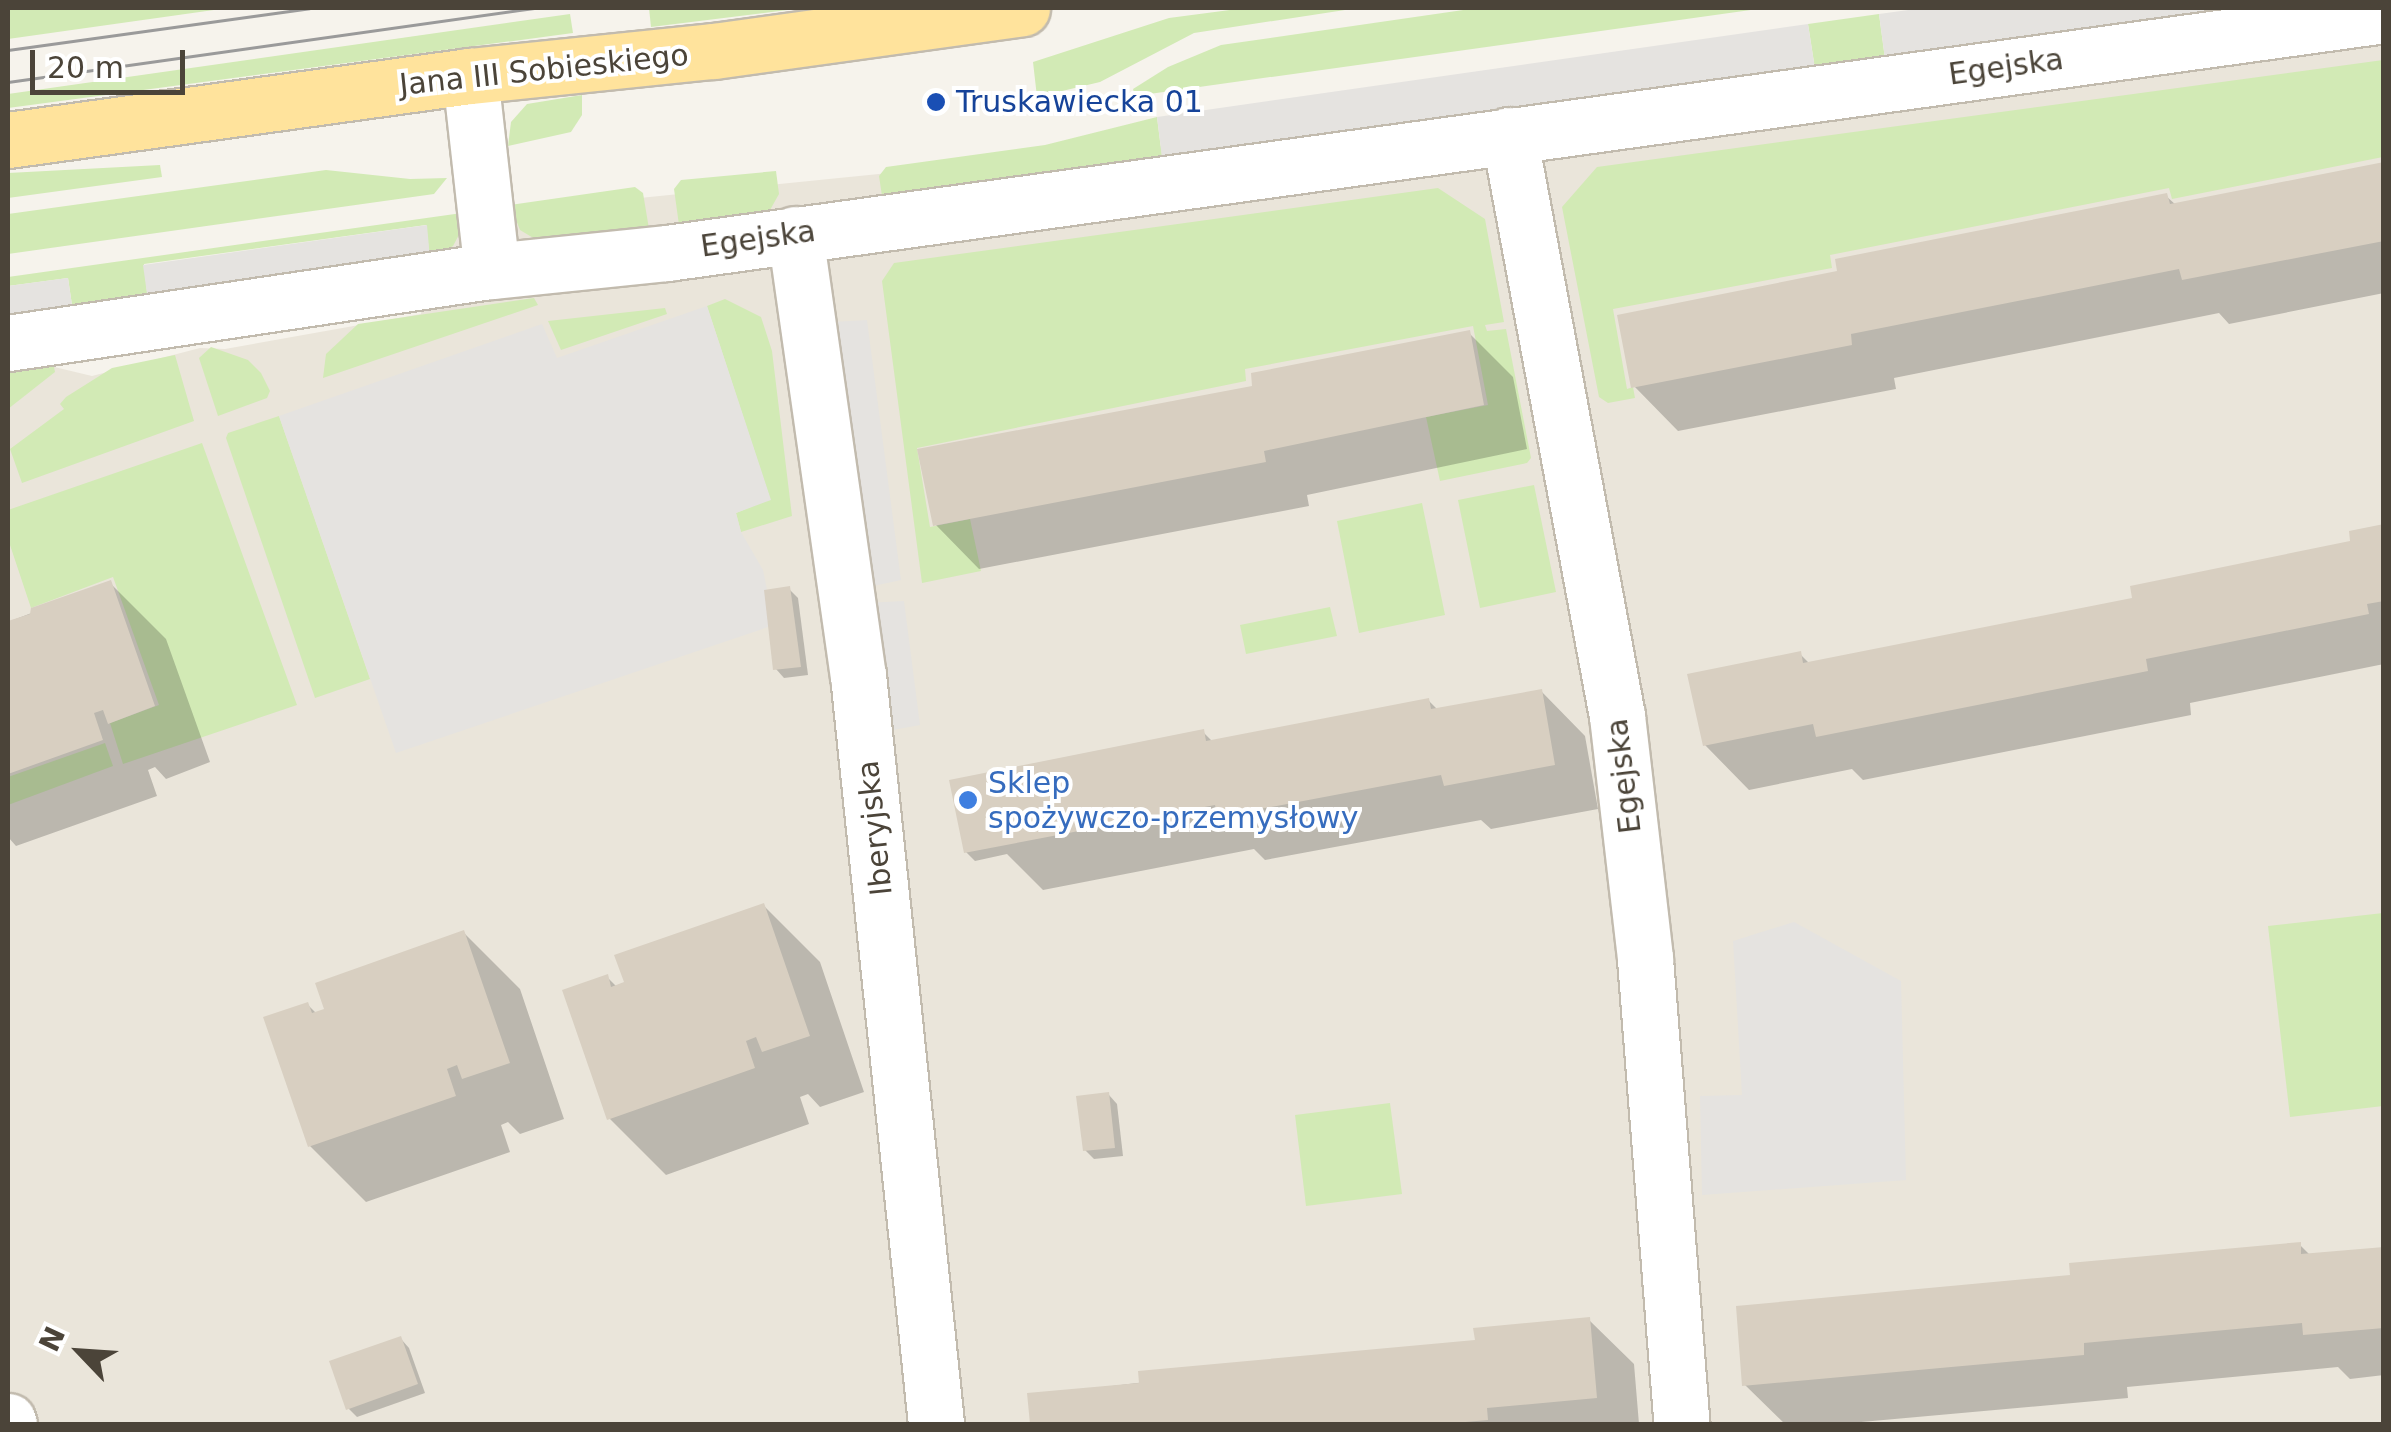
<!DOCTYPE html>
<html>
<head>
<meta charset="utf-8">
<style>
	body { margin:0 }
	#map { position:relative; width:2391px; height:1432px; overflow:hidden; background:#f6f3ec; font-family:"DejaVu Sans",sans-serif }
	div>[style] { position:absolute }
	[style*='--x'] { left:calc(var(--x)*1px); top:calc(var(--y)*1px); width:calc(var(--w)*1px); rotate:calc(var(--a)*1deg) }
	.residential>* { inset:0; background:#eae5da }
	.green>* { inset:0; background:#d2eab5 }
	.parking>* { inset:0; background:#e5e3e0 }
	.shadow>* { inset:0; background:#0003 }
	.building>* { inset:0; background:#d8cfc1 }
	.roads { filter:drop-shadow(2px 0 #c2bbae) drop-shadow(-2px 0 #c2bbae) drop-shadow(0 2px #c2bbae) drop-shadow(0 -2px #c2bbae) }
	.minor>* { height:55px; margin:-27.5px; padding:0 27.5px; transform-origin:27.5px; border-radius:27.5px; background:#fff }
	.major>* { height:55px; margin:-27.5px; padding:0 27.5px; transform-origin:27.5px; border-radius:27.5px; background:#ffe39c }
	.tram>* { height:2.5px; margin:-1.25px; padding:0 1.25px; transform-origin:1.25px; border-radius:1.25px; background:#9a9a9a }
	.dots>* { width:28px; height:28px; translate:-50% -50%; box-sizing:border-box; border:5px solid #fff; border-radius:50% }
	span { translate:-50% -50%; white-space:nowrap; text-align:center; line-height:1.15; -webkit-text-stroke:8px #fff; paint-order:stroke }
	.street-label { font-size:30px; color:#4b4439 }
	.transit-label { font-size:30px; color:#164399 }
	.left { translate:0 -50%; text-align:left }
	.shop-label { font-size:30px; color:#366cbe }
	.frame { position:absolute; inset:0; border:10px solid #4b4439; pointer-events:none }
	.north { position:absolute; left:30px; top:1302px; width:100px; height:100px; -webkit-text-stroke:8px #fff; paint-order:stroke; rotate:295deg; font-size:28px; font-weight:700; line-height:40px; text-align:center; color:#4b4439 }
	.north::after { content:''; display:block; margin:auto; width:35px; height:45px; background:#4b4439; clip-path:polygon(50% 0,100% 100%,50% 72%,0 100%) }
	.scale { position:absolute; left:30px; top:50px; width:155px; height:45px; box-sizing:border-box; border:5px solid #4b4439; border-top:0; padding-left:12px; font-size:30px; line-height:35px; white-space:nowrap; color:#4b4439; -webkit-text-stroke:8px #fff; paint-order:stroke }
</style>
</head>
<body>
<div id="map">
	<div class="residential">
		<div style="clip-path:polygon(2383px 23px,2383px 1424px,8px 1424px,8px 371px,46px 365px,92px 376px,200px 348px,225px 349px,421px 314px,430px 219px)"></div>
	</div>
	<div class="green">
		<div style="clip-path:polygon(8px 8px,228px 8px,8px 39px)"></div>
		<div style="clip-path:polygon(649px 8px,803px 8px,651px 27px)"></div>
		<div style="clip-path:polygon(1245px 8px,1358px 8px,1194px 33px,1100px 82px,1037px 97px,1033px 62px,1169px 18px)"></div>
		<div style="clip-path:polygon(1477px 8px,1765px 8px,1135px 96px,1133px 89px,1168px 67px,1221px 45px)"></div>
		<div style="clip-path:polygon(570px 14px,573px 33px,8px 108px,8px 94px)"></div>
		<div style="clip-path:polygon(1879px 14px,1885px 59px,1815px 69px,1808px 24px)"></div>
		<div style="clip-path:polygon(2383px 60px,2383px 157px,2172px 199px,2169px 188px,1830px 255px,1832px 268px,1613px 309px,1627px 389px,1633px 387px,1635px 398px,1608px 403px,1599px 397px,1562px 207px,1597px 167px)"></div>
		<div style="clip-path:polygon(582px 95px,582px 115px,571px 132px,508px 146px,511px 122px,527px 104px)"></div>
		<div style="clip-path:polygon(1157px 117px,1162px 157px,882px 196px,879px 176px,886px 167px,1045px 145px)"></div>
		<div style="clip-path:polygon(160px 165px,162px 177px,8px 198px,8px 173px)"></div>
		<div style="clip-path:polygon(326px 170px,410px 179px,447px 178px,434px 194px,8px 254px,8px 214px)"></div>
		<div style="clip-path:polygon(776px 171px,779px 194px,770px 210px,679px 225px,674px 189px,681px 180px)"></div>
		<div style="clip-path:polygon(635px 187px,643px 193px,649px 229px,535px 239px,520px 230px,510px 205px)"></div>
		<div style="clip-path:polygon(1438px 188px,1485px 219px,1504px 322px,1485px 325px,1487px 331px,1506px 329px,1531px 458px,1527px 463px,1440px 481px,1426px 417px,1488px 405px,1473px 326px,1245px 369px,1246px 381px,917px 448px,930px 527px,970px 519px,981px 571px,922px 583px,882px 281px,894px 263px)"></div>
		<div style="clip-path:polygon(462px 213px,461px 231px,453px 246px,430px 259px,426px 225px,144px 264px,148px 301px,73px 312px,68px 278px,8px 286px,8px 277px)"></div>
		<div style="clip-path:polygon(534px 298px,538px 305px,323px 378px,326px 354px,358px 324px)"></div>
		<div style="clip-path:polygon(725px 299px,761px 317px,772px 351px,792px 516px,741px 532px,736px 513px,770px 499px,707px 306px)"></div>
		<div style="clip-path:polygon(665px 308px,667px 314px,561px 350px,548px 321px)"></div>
		<div style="clip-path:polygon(211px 347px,248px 360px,261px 373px,270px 391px,267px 398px,218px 416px,199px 358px)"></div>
		<div style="clip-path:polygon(175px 355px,194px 421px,22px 483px,10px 449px,64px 409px,60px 404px,66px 397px,112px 368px)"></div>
		<div style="clip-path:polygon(53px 362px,55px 372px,8px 409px,8px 365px)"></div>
		<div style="clip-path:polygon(279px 416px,370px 679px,315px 698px,226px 438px,228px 433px)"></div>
		<div style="clip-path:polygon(202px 443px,297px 705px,123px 764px,110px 723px,159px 705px,113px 577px,31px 608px,8px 539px,8px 510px)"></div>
		<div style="clip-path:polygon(1534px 485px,1556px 592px,1480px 608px,1458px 500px)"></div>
		<div style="clip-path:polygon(1422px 503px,1445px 615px,1359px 633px,1337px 521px)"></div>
		<div style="clip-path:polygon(1330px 607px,1337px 636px,1246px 654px,1240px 625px)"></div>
		<div style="clip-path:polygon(105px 743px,113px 766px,8px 805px,8px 777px)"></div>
		<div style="clip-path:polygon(2383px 913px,2383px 1106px,2290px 1117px,2268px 926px)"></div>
		<div style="clip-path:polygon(1390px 1103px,1402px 1194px,1306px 1206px,1295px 1115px)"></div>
	</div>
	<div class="parking">
		<div style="clip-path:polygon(1923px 8px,2265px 8px,1885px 59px,1879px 14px)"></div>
		<div style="clip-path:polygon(1808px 24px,1815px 69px,1162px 157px,1157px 117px)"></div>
		<div style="clip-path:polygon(427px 225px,430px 259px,148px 301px,143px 265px)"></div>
		<div style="clip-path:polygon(68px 278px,73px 312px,8px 318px,8px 286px)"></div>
		<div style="clip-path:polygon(707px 306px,771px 500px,736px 513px,741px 532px,763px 570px,774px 625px,396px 753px,279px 416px,542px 324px,557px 358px)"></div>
		<div style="clip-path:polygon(867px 320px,901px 580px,869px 587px,832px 322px)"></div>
		<div style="clip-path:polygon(904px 601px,920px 725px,887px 731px,865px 603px)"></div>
		<div style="clip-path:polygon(1794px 922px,1901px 981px,1906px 1180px,1702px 1195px,1700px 1096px,1742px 1095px,1733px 941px)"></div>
	</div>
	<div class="shadow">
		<div style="clip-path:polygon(2384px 165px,2384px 293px,2229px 324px,2219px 313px,1894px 378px,1896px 389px,1678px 431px,1634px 386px,1840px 273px,2166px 196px,2176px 205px)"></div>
		<div style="clip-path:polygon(1469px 333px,1513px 377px,1527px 449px,1307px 495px,1309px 506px,979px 569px,935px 524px)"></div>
		<div style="clip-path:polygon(2384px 526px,2384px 664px,2190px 703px,2191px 715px,1863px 780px,1852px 769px,1749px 790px,1705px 745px,1800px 654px,1811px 665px,2135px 600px,2353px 543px)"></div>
		<div style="clip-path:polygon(110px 583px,166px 639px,210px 762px,166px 779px,155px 767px,148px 770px,157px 796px,16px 846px,8px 837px,8px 622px)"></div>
		<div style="clip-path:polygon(789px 589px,798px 598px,808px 675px,784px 678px,776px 669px)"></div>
		<div style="clip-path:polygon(1541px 691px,1585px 736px,1598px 809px,1491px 829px,1481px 820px,1265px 860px,1254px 849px,1043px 890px,1007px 854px,975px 861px,966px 852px,1203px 732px,1213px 742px,1428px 700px,1438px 710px)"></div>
		<div style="clip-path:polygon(764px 906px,820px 962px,864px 1092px,820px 1107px,808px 1094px,800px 1097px,809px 1124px,666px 1175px,610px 1119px,607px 977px,617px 987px)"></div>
		<div style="clip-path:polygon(464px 933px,520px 989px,564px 1119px,520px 1134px,508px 1122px,501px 1125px,510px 1152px,366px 1202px,310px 1146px,307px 1004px,317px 1014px)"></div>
		<div style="clip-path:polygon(1109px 1095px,1117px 1104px,1123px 1156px,1094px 1159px,1085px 1150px)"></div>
		<div style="clip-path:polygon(2300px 1245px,2311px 1256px,2384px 1250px,2384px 1375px,2350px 1379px,2338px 1367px,2127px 1387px,2128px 1398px,1839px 1424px,1785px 1424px,1745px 1385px,2073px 1277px)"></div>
		<div style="clip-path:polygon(1589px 1320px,1634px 1364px,1639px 1424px,1032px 1424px,1029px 1396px,1477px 1342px)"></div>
		<div style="clip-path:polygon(401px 1339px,409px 1348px,425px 1393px,357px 1417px,348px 1408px)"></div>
	</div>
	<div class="building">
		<div style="clip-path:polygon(2384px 162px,2384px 241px,2182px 280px,2179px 269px,1851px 334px,1852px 345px,1631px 388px,1617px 315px,1837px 271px,1835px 259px,2167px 193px,2170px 204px)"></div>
		<div style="clip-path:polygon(1470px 330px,1484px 405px,1264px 451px,1266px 462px,933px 526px,917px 449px,1252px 386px,1251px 373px)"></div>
		<div style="clip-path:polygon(2384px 524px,2384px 601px,2367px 604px,2369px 614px,2146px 659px,2148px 671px,1816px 737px,1813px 724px,1703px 746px,1687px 674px,1801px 651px,1803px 663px,2132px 598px,2130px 586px,2350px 541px,2349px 531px)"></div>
		<div style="clip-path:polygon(111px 580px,155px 706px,108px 724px,103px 710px,94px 713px,103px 740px,8px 774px,8px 621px,30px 614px,31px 608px)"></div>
		<div style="clip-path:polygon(790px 586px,801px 667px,773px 670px,764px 590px)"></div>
		<div style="clip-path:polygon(1542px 689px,1555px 765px,1444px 786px,1441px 775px,1218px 817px,1215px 805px,964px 853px,949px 780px,1204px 729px,1206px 741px,1429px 698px,1431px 709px)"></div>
		<div style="clip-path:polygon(764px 903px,810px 1036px,762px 1052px,756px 1037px,746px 1041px,755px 1068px,607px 1120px,562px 990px,608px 974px,611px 987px,624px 982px,614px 955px)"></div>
		<div style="clip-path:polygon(464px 930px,510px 1063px,462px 1079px,457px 1065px,447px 1069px,456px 1096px,308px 1147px,263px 1017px,308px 1002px,312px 1013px,324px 1009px,315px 983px)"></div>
		<div style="clip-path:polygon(1109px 1092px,1115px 1148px,1083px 1151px,1076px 1096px)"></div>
		<div style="clip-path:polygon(2301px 1242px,2301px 1254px,2384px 1247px,2384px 1328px,2303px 1335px,2302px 1323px,2084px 1343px,2084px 1355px,1742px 1386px,1736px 1306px,2070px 1275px,2069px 1263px)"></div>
		<div style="clip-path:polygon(1590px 1317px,1597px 1398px,1487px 1408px,1488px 1420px,1443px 1424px,1030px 1424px,1027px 1393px,1139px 1383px,1138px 1371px,1475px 1340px,1473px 1328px)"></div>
		<div style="clip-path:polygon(401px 1336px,418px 1384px,346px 1410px,329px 1361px)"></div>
	</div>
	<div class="roads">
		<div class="minor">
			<div style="--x:470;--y:76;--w:196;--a:83.6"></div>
			<div style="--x:1509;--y:135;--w:591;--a:79.47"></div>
			<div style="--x:1617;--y:716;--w:245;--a:83.4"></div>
			<div style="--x:1645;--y:959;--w:466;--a:85.5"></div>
			<div style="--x:795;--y:234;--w:445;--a:81.9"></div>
			<div style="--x:858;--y:675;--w:753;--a:84.05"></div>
			<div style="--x:8;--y:343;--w:489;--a:-8.5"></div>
			<div style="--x:492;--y:271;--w:176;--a:-5.9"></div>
			<div style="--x:667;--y:253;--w:1733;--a:-7.89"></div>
			<div style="--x:8;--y:1421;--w:3;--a:72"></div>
		</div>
		<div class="major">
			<div style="--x:8;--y:140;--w:466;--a:-7.9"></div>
			<div style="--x:470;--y:76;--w:245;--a:-5.9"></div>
			<div style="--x:714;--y:51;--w:311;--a:-7.9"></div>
		</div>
	</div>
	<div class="tram">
		<div style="--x:8;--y:50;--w:304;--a:-7.9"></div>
		<div style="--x:8;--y:82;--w:531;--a:-8.01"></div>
	</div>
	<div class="dots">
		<div style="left:936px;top:102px;background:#1a4fb4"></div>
		<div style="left:968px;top:800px;background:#3f7fe0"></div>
	</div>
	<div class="street-label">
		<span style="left:2006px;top:67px;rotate:-8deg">Egejska</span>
		<span style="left:544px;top:70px;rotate:-6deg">Jana III Sobieskiego</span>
		<span style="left:758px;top:239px;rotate:-8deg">Egejska</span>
		<span style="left:1624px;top:776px;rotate:-97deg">Egejska</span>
		<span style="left:875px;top:828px;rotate:-96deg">Iberyjska</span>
	</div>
	<div class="transit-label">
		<span class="left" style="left:956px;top:102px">Truskawiecka 01</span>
	</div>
	<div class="shop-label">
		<span class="left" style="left:988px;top:800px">Sklep<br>spożywczo-przemysłowy</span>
	</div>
	<div class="frame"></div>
	<div class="north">N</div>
	<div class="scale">20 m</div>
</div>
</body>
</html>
